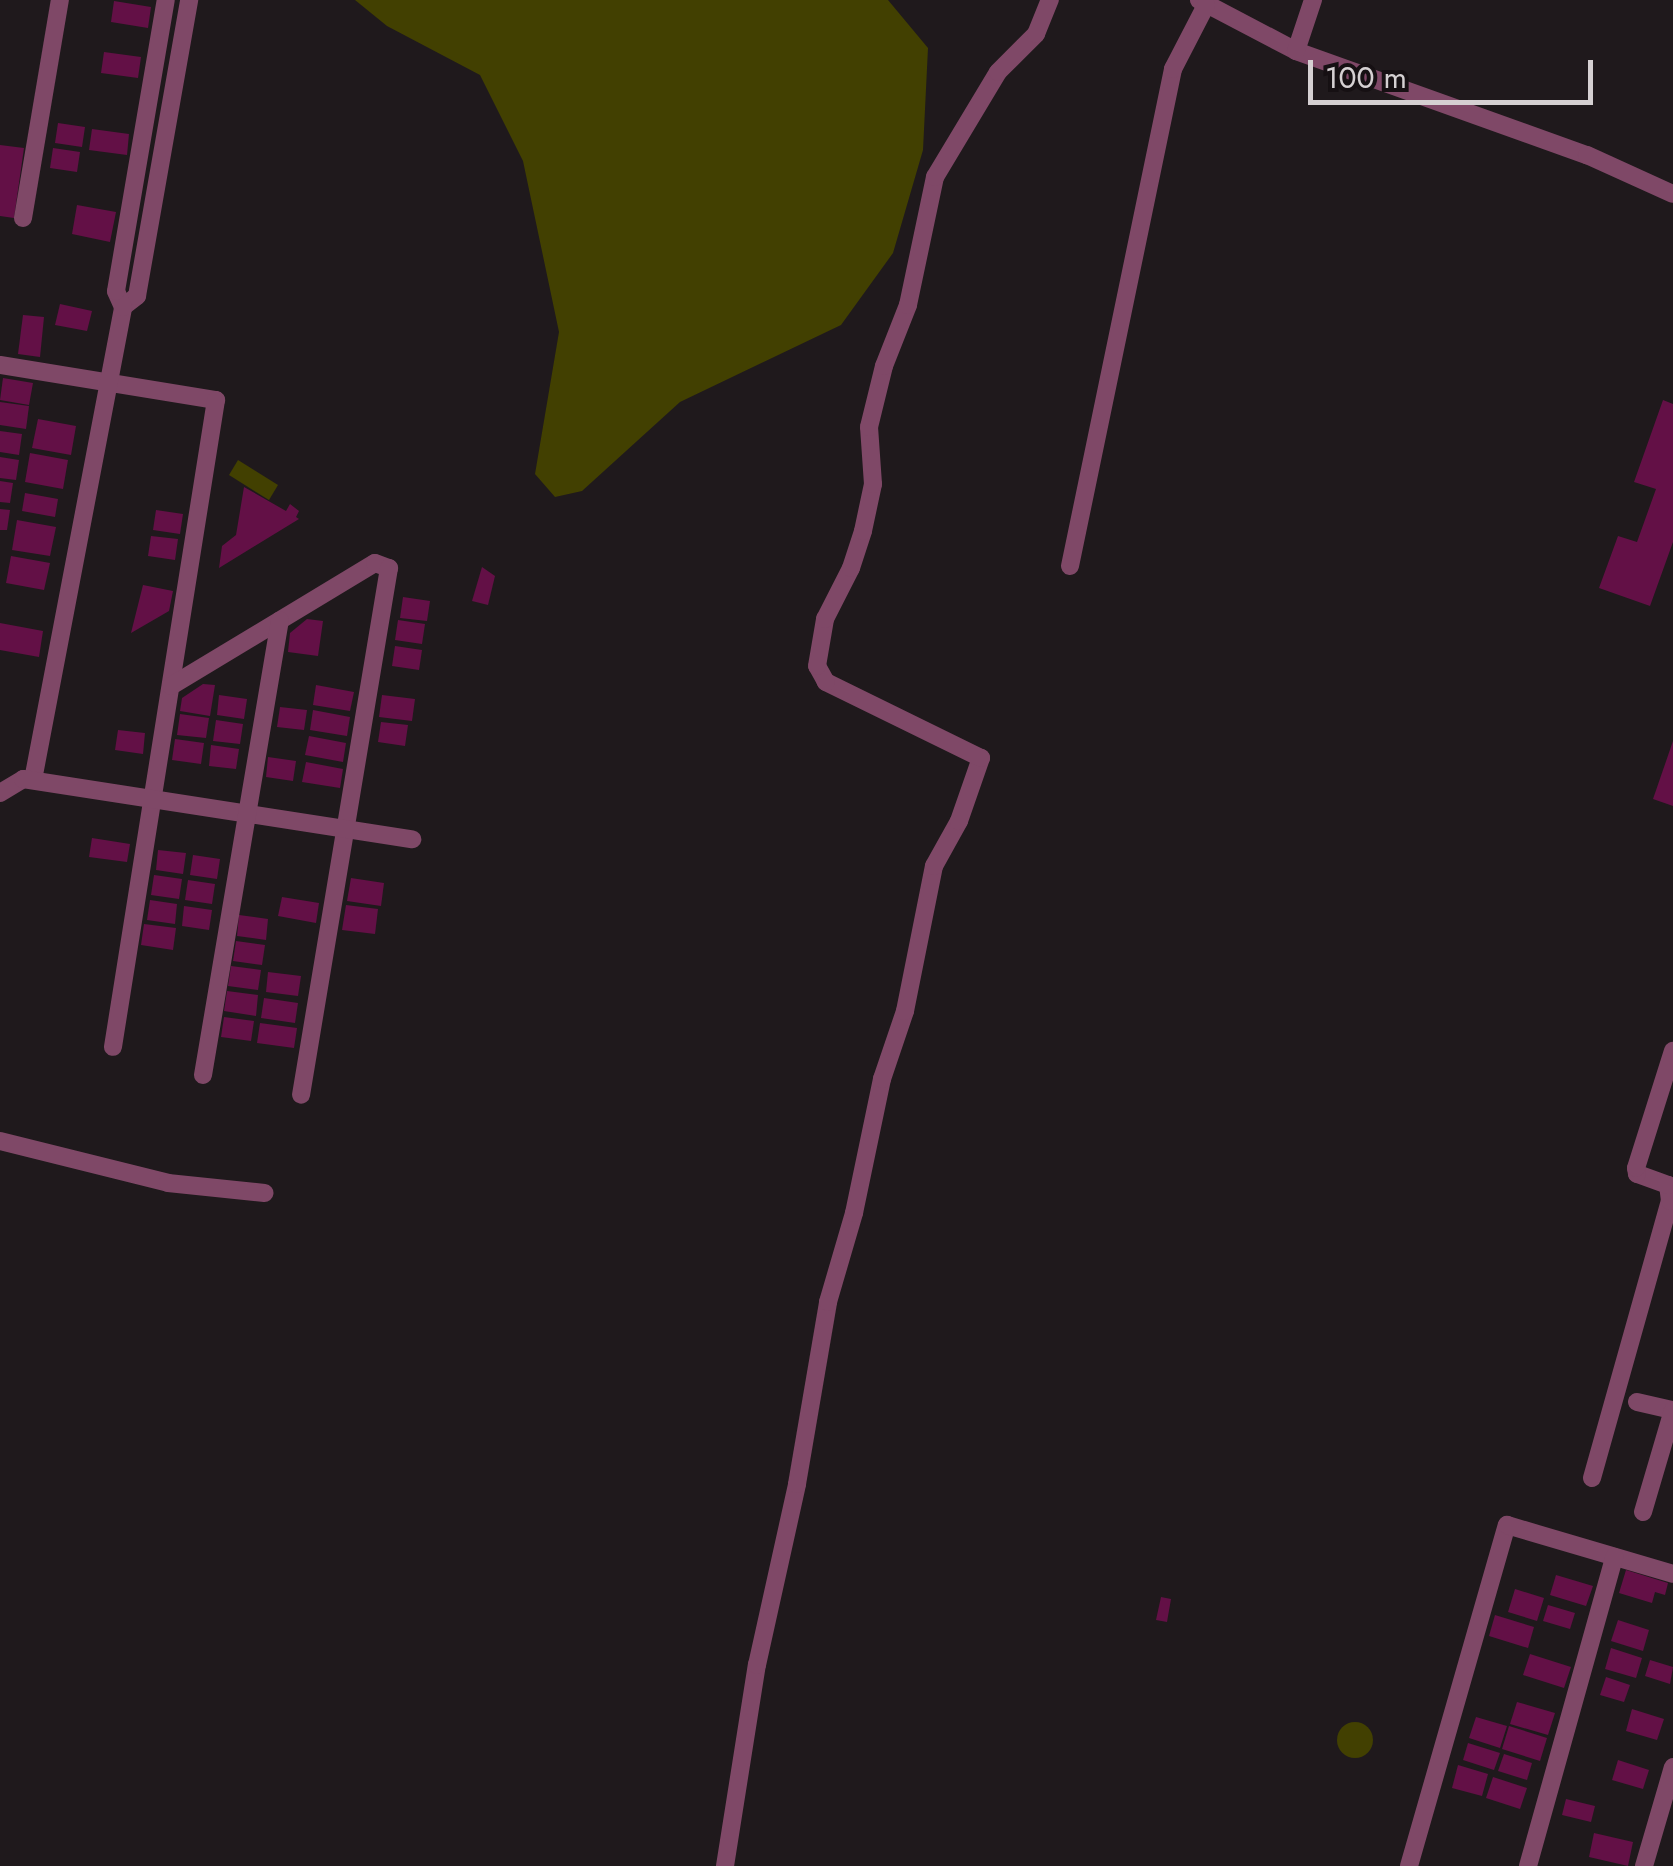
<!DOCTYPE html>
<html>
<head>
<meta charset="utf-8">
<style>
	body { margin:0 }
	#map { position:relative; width:1673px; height:1866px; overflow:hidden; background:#1f191c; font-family:Jost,sans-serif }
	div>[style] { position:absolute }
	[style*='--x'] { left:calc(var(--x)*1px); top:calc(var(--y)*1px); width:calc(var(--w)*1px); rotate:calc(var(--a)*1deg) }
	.water>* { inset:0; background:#424001 }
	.round { border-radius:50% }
	.building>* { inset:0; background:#631046 }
	.minor>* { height:18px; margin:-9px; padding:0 9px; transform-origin:9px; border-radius:9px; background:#7f4867 }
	span { translate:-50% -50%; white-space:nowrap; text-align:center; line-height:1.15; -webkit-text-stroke:8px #161013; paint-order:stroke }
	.scale { position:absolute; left:1308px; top:60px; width:285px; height:45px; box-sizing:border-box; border:5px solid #d5d0d2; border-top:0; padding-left:12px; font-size:30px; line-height:35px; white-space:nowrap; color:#d5d0d2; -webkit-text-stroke:8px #161013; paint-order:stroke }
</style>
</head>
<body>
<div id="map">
	<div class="water">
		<div style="clip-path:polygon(355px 0,888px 0,928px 48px,923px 150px,893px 253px,841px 325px,680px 402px,582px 491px,555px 497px,535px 474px,559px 332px,523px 161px,480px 75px,387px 26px)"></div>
		<div style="clip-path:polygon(238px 460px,278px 485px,269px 500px,229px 475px)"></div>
		<div class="round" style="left:1337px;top:1722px;width:36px;height:36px"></div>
	</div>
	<div class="building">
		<div style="clip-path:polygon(114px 1px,151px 7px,148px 28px,111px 22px)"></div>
		<div style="clip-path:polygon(104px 52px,141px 57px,138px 78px,101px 73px)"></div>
		<div style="clip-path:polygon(58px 123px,85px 127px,82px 147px,55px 143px)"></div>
		<div style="clip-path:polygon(92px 129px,129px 134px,127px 155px,89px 150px)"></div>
		<div style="clip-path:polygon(0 145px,24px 148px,14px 218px,0 216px)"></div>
		<div style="clip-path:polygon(53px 148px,80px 152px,77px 172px,50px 168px)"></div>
		<div style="clip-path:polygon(77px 205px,116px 212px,110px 242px,72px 234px)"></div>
		<div style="clip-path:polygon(60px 304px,92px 311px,87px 331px,55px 325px)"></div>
		<div style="clip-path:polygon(23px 315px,44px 317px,40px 357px,18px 354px)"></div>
		<div style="clip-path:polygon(3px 378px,33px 383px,29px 405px,0 400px)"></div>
		<div style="clip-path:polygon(1663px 400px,1673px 404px,1673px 542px,1650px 606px,1599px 588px,1618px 536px,1637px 542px,1656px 489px,1634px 482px)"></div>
		<div style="clip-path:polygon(0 402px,29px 406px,26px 429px,0 425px)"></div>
		<div style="clip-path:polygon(38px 419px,76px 426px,71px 455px,32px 448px)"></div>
		<div style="clip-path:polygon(0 431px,22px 434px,19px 455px,0 452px)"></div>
		<div style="clip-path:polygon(30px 453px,68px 460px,63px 489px,25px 482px)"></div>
		<div style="clip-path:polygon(0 457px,19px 460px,16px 480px,0 478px)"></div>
		<div style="clip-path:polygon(0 481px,13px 483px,10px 503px,0 502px)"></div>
		<div style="clip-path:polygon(244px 487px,286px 511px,290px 504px,299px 511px,296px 517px,299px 519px,219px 568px,222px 546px,236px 535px)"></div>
		<div style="clip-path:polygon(25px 493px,58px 499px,55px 517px,22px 511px)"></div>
		<div style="clip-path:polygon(0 509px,10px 510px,7px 530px,0 530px)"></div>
		<div style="clip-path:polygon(156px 510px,183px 514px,180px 534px,153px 530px)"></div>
		<div style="clip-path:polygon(17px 520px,56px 527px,50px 556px,12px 550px)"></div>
		<div style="clip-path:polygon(151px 536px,178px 539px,175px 560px,148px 556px)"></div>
		<div style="clip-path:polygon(11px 556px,50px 563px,44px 590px,6px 583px)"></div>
		<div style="clip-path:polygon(482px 567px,495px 576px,488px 605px,472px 601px)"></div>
		<div style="clip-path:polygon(143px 585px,173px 591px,169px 611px,131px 633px)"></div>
		<div style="clip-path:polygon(403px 597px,430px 601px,427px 621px,400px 618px)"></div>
		<div style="clip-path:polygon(307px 619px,323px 621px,318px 656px,288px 652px,290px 633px)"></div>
		<div style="clip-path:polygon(398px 620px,425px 624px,422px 644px,395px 640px)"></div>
		<div style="clip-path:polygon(0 623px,43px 631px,39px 657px,0 650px)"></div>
		<div style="clip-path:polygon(395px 646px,422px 650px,419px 670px,392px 666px)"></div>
		<div style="clip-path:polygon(203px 684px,215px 685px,210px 716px,180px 711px,182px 698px)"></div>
		<div style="clip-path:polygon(316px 685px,354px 692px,350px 711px,313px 705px)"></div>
		<div style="clip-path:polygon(219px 695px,247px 699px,244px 719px,217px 715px)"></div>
		<div style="clip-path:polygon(382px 695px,415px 699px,412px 721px,379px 717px)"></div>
		<div style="clip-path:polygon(280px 707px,307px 710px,304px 730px,277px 727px)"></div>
		<div style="clip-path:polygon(313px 710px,350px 717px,347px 736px,310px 730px)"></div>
		<div style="clip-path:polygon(180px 714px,209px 718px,206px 738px,177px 735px)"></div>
		<div style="clip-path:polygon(216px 720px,243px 724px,240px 744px,213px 741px)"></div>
		<div style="clip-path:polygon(381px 722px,408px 725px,405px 746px,378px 742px)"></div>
		<div style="clip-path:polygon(118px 730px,145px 733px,143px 754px,115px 750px)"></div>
		<div style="clip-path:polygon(309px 736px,346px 743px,343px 762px,305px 755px)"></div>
		<div style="clip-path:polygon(175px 739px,204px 743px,201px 764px,172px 760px)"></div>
		<div style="clip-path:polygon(1673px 741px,1673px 806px,1653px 799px)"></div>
		<div style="clip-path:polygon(211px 745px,239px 749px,236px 769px,209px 766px)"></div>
		<div style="clip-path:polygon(268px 757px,296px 761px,293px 781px,266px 777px)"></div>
		<div style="clip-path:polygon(306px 762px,343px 769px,340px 788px,302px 782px)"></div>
		<div style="clip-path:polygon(92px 838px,130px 844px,127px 862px,89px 857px)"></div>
		<div style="clip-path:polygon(158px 850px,186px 853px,183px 874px,156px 870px)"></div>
		<div style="clip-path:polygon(193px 855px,220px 859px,217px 879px,190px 875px)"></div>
		<div style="clip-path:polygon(154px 875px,182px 879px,179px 899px,151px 895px)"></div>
		<div style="clip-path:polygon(351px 878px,384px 883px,381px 906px,347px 901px)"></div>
		<div style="clip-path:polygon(188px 880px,215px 884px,212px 904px,185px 900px)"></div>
		<div style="clip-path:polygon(282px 897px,319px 903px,316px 923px,278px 916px)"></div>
		<div style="clip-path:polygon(150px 900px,177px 904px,175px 924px,147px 920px)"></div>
		<div style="clip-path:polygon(346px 905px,378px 909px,375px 934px,342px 930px)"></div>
		<div style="clip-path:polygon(184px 906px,212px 910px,209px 930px,182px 926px)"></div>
		<div style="clip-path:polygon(239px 915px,268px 919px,266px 940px,237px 936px)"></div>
		<div style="clip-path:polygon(144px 924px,176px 928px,173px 950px,141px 945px)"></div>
		<div style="clip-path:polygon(236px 941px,265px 945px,262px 965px,233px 961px)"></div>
		<div style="clip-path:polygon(231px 966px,261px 970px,258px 990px,228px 986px)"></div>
		<div style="clip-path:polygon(268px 972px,301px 976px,298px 996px,266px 992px)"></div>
		<div style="clip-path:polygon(227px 991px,258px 995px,256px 1016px,224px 1011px)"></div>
		<div style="clip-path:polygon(264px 998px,298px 1003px,295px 1023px,261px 1018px)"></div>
		<div style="clip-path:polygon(224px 1017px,254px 1021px,251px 1041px,221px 1037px)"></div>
		<div style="clip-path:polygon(260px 1023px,297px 1028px,294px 1048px,257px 1043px)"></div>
		<div style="clip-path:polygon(1626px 1570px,1668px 1583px,1665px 1595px,1655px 1592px,1652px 1603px,1619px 1593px)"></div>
		<div style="clip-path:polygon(1556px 1575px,1593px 1586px,1586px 1606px,1550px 1595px)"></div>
		<div style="clip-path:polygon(1515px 1589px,1544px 1598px,1537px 1621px,1508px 1612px)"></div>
		<div style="clip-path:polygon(1161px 1597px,1171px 1599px,1167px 1622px,1156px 1620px)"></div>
		<div style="clip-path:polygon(1548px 1605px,1575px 1613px,1570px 1629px,1543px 1621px)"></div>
		<div style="clip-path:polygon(1495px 1615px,1534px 1627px,1528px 1648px,1489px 1636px)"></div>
		<div style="clip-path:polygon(1618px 1620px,1649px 1630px,1643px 1651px,1611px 1641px)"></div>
		<div style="clip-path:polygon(1611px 1648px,1642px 1658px,1636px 1678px,1605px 1669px)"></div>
		<div style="clip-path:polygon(1530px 1654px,1571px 1667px,1564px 1688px,1523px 1675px)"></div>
		<div style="clip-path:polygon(1650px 1660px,1673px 1667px,1670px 1684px,1645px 1676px)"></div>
		<div style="clip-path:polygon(1606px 1677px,1630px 1685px,1624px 1702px,1600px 1695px)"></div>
		<div style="clip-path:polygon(1517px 1702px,1555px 1713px,1548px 1735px,1510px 1724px)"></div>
		<div style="clip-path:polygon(1632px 1709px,1664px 1719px,1657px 1740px,1626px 1731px)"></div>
		<div style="clip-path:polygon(1476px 1717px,1507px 1726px,1500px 1748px,1469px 1738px)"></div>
		<div style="clip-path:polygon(1509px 1726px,1547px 1738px,1540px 1761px,1502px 1749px)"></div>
		<div style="clip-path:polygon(1468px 1743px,1500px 1753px,1494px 1770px,1463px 1760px)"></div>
		<div style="clip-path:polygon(1504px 1754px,1532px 1763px,1527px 1780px,1498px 1771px)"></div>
		<div style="clip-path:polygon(1618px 1760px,1649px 1770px,1643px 1789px,1612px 1780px)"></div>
		<div style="clip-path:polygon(1458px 1765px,1488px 1774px,1482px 1796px,1452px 1788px)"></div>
		<div style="clip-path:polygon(1493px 1777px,1527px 1788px,1520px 1809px,1486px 1798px)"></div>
		<div style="clip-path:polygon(1566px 1799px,1595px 1806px,1591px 1822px,1562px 1815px)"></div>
		<div style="clip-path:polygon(1594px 1833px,1633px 1842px,1628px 1866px,1589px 1857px)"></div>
	</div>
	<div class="minor">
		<div style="--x:1199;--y:0;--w:110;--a:27.7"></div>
		<div style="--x:1296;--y:51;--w:309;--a:19.7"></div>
		<div style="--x:1587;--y:155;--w:94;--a:24.4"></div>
		<div style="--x:1296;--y:51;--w:54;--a:-71.6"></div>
		<div style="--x:23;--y:218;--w:221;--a:-80.4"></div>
		<div style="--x:123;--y:307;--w:18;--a:-38"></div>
		<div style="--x:137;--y:296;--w:301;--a:-80"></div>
		<div style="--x:0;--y:365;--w:219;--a:9.2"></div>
		<div style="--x:216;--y:400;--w:655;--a:99.05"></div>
		<div style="--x:1070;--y:566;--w:508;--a:-78.29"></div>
		<div style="--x:1173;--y:69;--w:72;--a:-62.7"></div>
		<div style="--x:171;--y:686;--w:238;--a:-31.1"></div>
		<div style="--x:375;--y:563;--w:15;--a:20"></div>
		<div style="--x:389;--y:568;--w:534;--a:99.48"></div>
		<div style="--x:33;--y:780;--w:481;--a:-79.2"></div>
		<div style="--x:123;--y:307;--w:17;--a:-114"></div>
		<div style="--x:116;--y:291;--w:295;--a:-80.3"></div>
		<div style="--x:0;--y:793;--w:27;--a:-31"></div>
		<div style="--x:23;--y:779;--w:394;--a:8.8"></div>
		<div style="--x:203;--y:1075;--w:461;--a:-80.4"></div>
		<div style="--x:0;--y:1141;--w:173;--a:14"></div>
		<div style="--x:168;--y:1183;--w:97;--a:5.9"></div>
		<div style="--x:1637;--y:1402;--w:37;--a:13"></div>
		<div style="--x:1592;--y:1478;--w:288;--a:-74.3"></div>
		<div style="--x:1670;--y:1201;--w:16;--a:-97"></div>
		<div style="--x:1668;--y:1185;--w:33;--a:-160"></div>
		<div style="--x:1637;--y:1174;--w:6;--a:-99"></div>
		<div style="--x:1636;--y:1168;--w:123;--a:-72.5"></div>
		<div style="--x:1643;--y:1512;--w:106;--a:-73.6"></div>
		<div style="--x:725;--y:1866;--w:204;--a:-81"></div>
		<div style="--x:757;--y:1665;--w:185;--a:-77.5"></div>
		<div style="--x:797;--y:1484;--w:185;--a:-80.3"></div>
		<div style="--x:828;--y:1302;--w:93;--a:-73.7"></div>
		<div style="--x:854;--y:1213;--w:137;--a:-78.2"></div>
		<div style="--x:882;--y:1079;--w:72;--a:-71.3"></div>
		<div style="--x:905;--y:1011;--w:148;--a:-78.7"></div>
		<div style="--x:934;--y:866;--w:51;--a:-60.9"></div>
		<div style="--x:959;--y:821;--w:67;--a:-70.8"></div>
		<div style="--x:981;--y:758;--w:173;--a:-153.9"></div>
		<div style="--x:826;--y:682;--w:18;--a:-119"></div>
		<div style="--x:817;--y:666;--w:48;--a:-80.3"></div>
		<div style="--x:825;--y:619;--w:57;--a:-63"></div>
		<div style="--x:851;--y:568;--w:39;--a:-72"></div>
		<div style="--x:863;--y:531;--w:48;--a:-78"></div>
		<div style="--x:873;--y:484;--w:57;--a:-94"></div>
		<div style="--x:869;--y:427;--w:63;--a:-76.2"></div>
		<div style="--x:884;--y:366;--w:66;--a:-68.5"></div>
		<div style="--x:908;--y:305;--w:131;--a:-78.1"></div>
		<div style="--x:935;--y:177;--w:122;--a:-59"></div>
		<div style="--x:998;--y:72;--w:54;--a:-45"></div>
		<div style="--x:1036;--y:34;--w:37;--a:-68"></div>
		<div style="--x:1409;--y:1866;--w:355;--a:-74"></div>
		<div style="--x:1507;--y:1525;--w:173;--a:16.4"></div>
		<div style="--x:1528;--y:1866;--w:321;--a:-74.4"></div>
		<div style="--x:1644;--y:1866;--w:103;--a:-73.7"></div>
	</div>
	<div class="scale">100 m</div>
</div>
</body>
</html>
